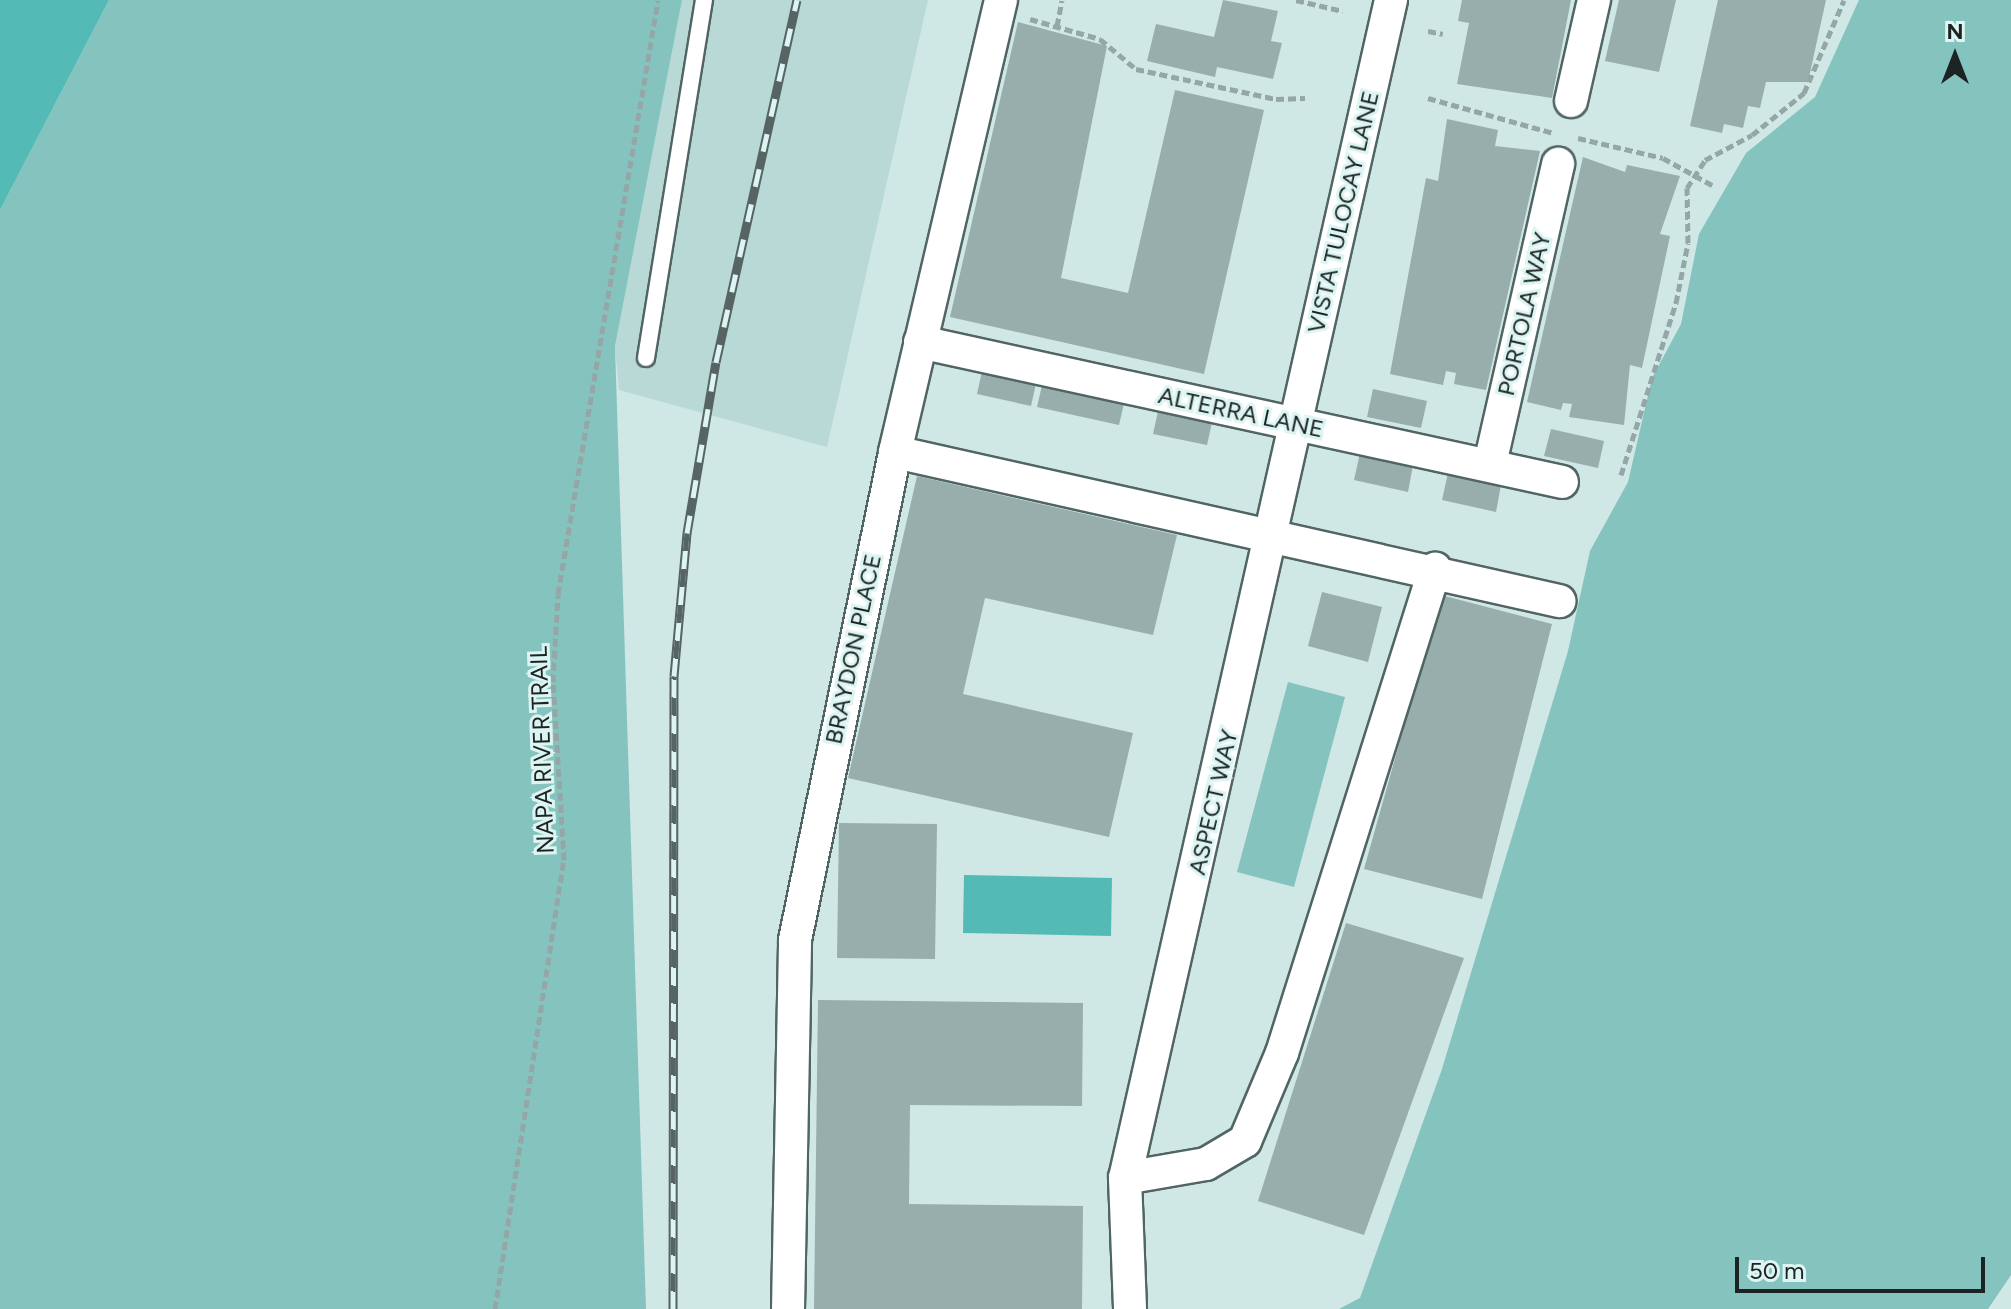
<!DOCTYPE html>
<html>
<head>
<meta charset="utf-8">
<style>
	body { margin:0 }
	#map { position:relative; width:2011px; height:1309px; overflow:hidden; background:#cfe7e5; font-family:Figtree,sans-serif }
	div>[style] { position:absolute }
	[style*='--x'] { left:calc(var(--x)*1px); top:calc(var(--y)*1px); width:calc(var(--w)*1px); rotate:calc(var(--a)*1deg) }
	.built>* { inset:0; background:#b9d9d7 }
	.green>* { inset:0; background:#85c3bf }
	.water>* { inset:0; background:#54bab5 }
	.building>* { inset:0; background:#97aeac }
	.path>* { height:5px; margin-top:-2.5px; transform-origin:0; background:repeating-linear-gradient(90deg,#94a7a6 0 8px,transparent 0 12px) }
	.roads { filter:drop-shadow(2px 0 #516564) drop-shadow(-2px 0 #516564) drop-shadow(0 2px #516564) drop-shadow(0 -2px #516564) }
	.lane>* { height:16px; margin:-8px; padding:0 8px; transform-origin:8px; border-radius:8px; background:#fff }
	.street>* { height:32px; margin:-16px; padding:0 16px; transform-origin:16px; border-radius:16px; background:#fff }
	.rail>* { height:9px; margin-top:-4.5px; transform-origin:0; background:repeating-linear-gradient(90deg,#dcf4f2 0 18px,#566463 0 36px); box-sizing:border-box; border-block:2px solid #566463 }
	span { translate:-50% -50%; white-space:nowrap; text-align:center; line-height:1.15; -webkit-text-stroke:6px #dcf4f2; paint-order:stroke }
	.street-label { font-size:24px; color:#1b2423 }
	.north { position:absolute; left:1915px; top:16px; width:80px; height:80px; -webkit-text-stroke:6px #dcf4f2; paint-order:stroke; rotate:0deg; font-size:22px; font-weight:700; line-height:32px; text-align:center; color:#1b2423 }
	.north::after { content:''; display:block; margin:auto; width:28px; height:36px; background:#1b2423; clip-path:polygon(50% 0,100% 100%,50% 72%,0 100%) }
	.scale { position:absolute; left:1735px; top:1257px; width:250px; height:36px; box-sizing:border-box; border:4px solid #1b2423; border-top:0; padding-left:10px; font-size:24px; line-height:28px; white-space:nowrap; color:#1b2423; -webkit-text-stroke:6px #dcf4f2; paint-order:stroke }
</style>
</head>
<body>
<div id="map">
	<div class="built">
		<div style="clip-path:polygon(682px 0,928px 0,827px 447px,619px 390px,615px 346px)"></div>
	</div>
	<div class="green">
		<div style="clip-path:polygon(109px 0,682px 0,615px 346px,646px 1309px,0 1309px,0 210px)"></div>
		<div style="clip-path:polygon(1859px 0,2011px 0,2011px 1275px,1988px 1309px,1339px 1309px,1360px 1298px,1442px 1069px,1568px 651px,1590px 551px,1628px 482px,1652px 378px,1681px 324px,1699px 234px,1746px 153px,1815px 97px)"></div>
		<div style="clip-path:polygon(1288px 682px,1345px 697px,1294px 887px,1237px 872px)"></div>
	</div>
	<div class="water">
		<div style="clip-path:polygon(0 0,109px 0,0 210px)"></div>
		<div style="clip-path:polygon(964px 875px,1112px 878px,1111px 936px,963px 933px)"></div>
	</div>
	<div class="building">
		<div style="clip-path:polygon(1223px 0,1278px 11px,1271px 41px,1282px 43px,1273px 79px,1217px 67px,1215px 77px,1147px 61px,1156px 24px,1214px 37px)"></div>
		<div style="clip-path:polygon(1462px 0,1571px 0,1552px 98px,1457px 84px,1469px 23px,1458px 21px)"></div>
		<div style="clip-path:polygon(1619px 0,1676px 0,1659px 72px,1605px 61px)"></div>
		<div style="clip-path:polygon(1718px 0,1826px 0,1808px 82px,1766px 82px,1760px 108px,1748px 106px,1743px 128px,1724px 124px,1722px 133px,1690px 126px)"></div>
		<div style="clip-path:polygon(1018px 22px,1107px 46px,1061px 278px,1128px 293px,1175px 90px,1264px 110px,1204px 374px,950px 317px)"></div>
		<div style="clip-path:polygon(1447px 119px,1498px 130px,1495px 146px,1540px 151px,1486px 390px,1454px 384px,1456px 373px,1446px 371px,1443px 385px,1390px 374px,1426px 178px,1438px 181px)"></div>
		<div style="clip-path:polygon(1583px 157px,1625px 172px,1627px 165px,1680px 176px,1660px 234px,1670px 236px,1642px 368px,1630px 365px,1624px 425px,1569px 417px,1572px 404px,1563px 403px,1561px 410px,1527px 402px)"></div>
		<div style="clip-path:polygon(983px 367px,1037px 379px,1031px 406px,977px 394px)"></div>
		<div style="clip-path:polygon(1043px 381px,1125px 399px,1119px 425px,1037px 407px)"></div>
		<div style="clip-path:polygon(1373px 389px,1427px 401px,1421px 428px,1367px 417px)"></div>
		<div style="clip-path:polygon(1159px 407px,1213px 418px,1207px 445px,1153px 434px)"></div>
		<div style="clip-path:polygon(1551px 429px,1604px 441px,1598px 468px,1544px 456px)"></div>
		<div style="clip-path:polygon(1360px 453px,1413px 465px,1408px 492px,1354px 480px)"></div>
		<div style="clip-path:polygon(1448px 473px,1501px 485px,1496px 512px,1442px 500px)"></div>
		<div style="clip-path:polygon(917px 476px,1177px 535px,1153px 635px,985px 598px,963px 694px,1133px 733px,1109px 837px,848px 778px)"></div>
		<div style="clip-path:polygon(1322px 592px,1382px 607px,1368px 662px,1308px 646px)"></div>
		<div style="clip-path:polygon(1441px 595px,1552px 624px,1482px 899px,1364px 869px)"></div>
		<div style="clip-path:polygon(839px 823px,937px 824px,935px 959px,837px 958px)"></div>
		<div style="clip-path:polygon(1346px 923px,1464px 958px,1364px 1235px,1258px 1201px)"></div>
		<div style="clip-path:polygon(818px 1000px,1083px 1003px,1082px 1106px,910px 1105px,909px 1204px,1083px 1206px,1082px 1309px,814px 1309px)"></div>
	</div>
	<div class="path">
		<div style="--x:1296;--y:0;--w:48;--a:13.2"></div>
		<div style="--x:1030;--y:19;--w:73;--a:15.9"></div>
		<div style="--x:1100;--y:39;--w:47;--a:39.8"></div>
		<div style="--x:1136;--y:69;--w:143;--a:12.1"></div>
		<div style="--x:1276;--y:99;--w:29;--a:-2"></div>
		<div style="--x:1057;--y:26;--w:26;--a:-79"></div>
		<div style="--x:1428;--y:31;--w:15;--a:11"></div>
		<div style="--x:1428;--y:98;--w:130;--a:15.6"></div>
		<div style="--x:1578;--y:138;--w:87;--a:13.2"></div>
		<div style="--x:1663;--y:158;--w:58;--a:28.8"></div>
		<div style="--x:1621;--y:475;--w:181;--a:-72.3"></div>
		<div style="--x:1676;--y:303;--w:61;--a:-78.7"></div>
		<div style="--x:1688;--y:243;--w:55;--a:-91"></div>
		<div style="--x:1687;--y:188;--w:33;--a:-57"></div>
		<div style="--x:1705;--y:160;--w:53;--a:-28"></div>
		<div style="--x:1752;--y:135;--w:67;--a:-38.9"></div>
		<div style="--x:1804;--y:93;--w:101;--a:-66.7"></div>
		<div style="--x:495;--y:1309;--w:454;--a:-81.3"></div>
		<div style="--x:564;--y:860;--w:178;--a:-93.5"></div>
		<div style="--x:553;--y:682;--w:88;--a:-86.7"></div>
		<div style="--x:558;--y:594;--w:602;--a:-80.44"></div>
	</div>
	<div class="roads">
		<div class="lane">
			<div style="--x:646;--y:358;--w:363;--a:-80.8"></div>
		</div>
		<div class="street">
			<div style="--x:1391;--y:0;--w:1208;--a:102.72"></div>
			<div style="--x:1125;--y:1178;--w:82;--a:-9.8"></div>
			<div style="--x:1206;--y:1164;--w:45;--a:-30.5"></div>
			<div style="--x:1245;--y:1141;--w:95;--a:-67.2"></div>
			<div style="--x:1282;--y:1053;--w:508;--a:-72.46"></div>
			<div style="--x:1571;--y:101;--w:104;--a:-77.2"></div>
			<div style="--x:920;--y:342;--w:657;--a:12.3"></div>
			<div style="--x:895;--y:452;--w:681;--a:12.65"></div>
			<div style="--x:1490;--y:464;--w:308;--a:-77.2"></div>
			<div style="--x:1125;--y:1178;--w:131;--a:87.8"></div>
			<div style="--x:788;--y:1309;--w:369;--a:-88.9"></div>
			<div style="--x:795;--y:940;--w:498;--a:-78.4"></div>
			<div style="--x:895;--y:452;--w:464;--a:-76.8"></div>
		</div>
	</div>
	<div class="rail">
		<div style="--x:673;--y:1309;--w:633;--a:-89.91"></div>
		<div style="--x:674;--y:676;--w:144;--a:-84.8"></div>
		<div style="--x:687;--y:533;--w:173;--a:-80.4"></div>
		<div style="--x:716;--y:362;--w:371;--a:-77.4"></div>
	</div>
	<div class="street-label">
		<span style="left:1343px;top:212px;rotate:-77deg">VISTA TULOCAY LANE</span>
		<span style="left:1524px;top:314px;rotate:-77deg">PORTOLA WAY</span>
		<span style="left:1241px;top:412px;rotate:12deg">ALTERRA LANE</span>
		<span style="left:853px;top:649px;rotate:-78deg">BRAYDON PLACE</span>
		<span style="left:542px;top:750px;rotate:-92deg">NAPA RIVER TRAIL</span>
		<span style="left:1213px;top:802px;rotate:-77deg">ASPECT WAY</span>
	</div>
	<div class="north">N</div>
	<div class="scale">50 m</div>
</div>
</body>
</html>
